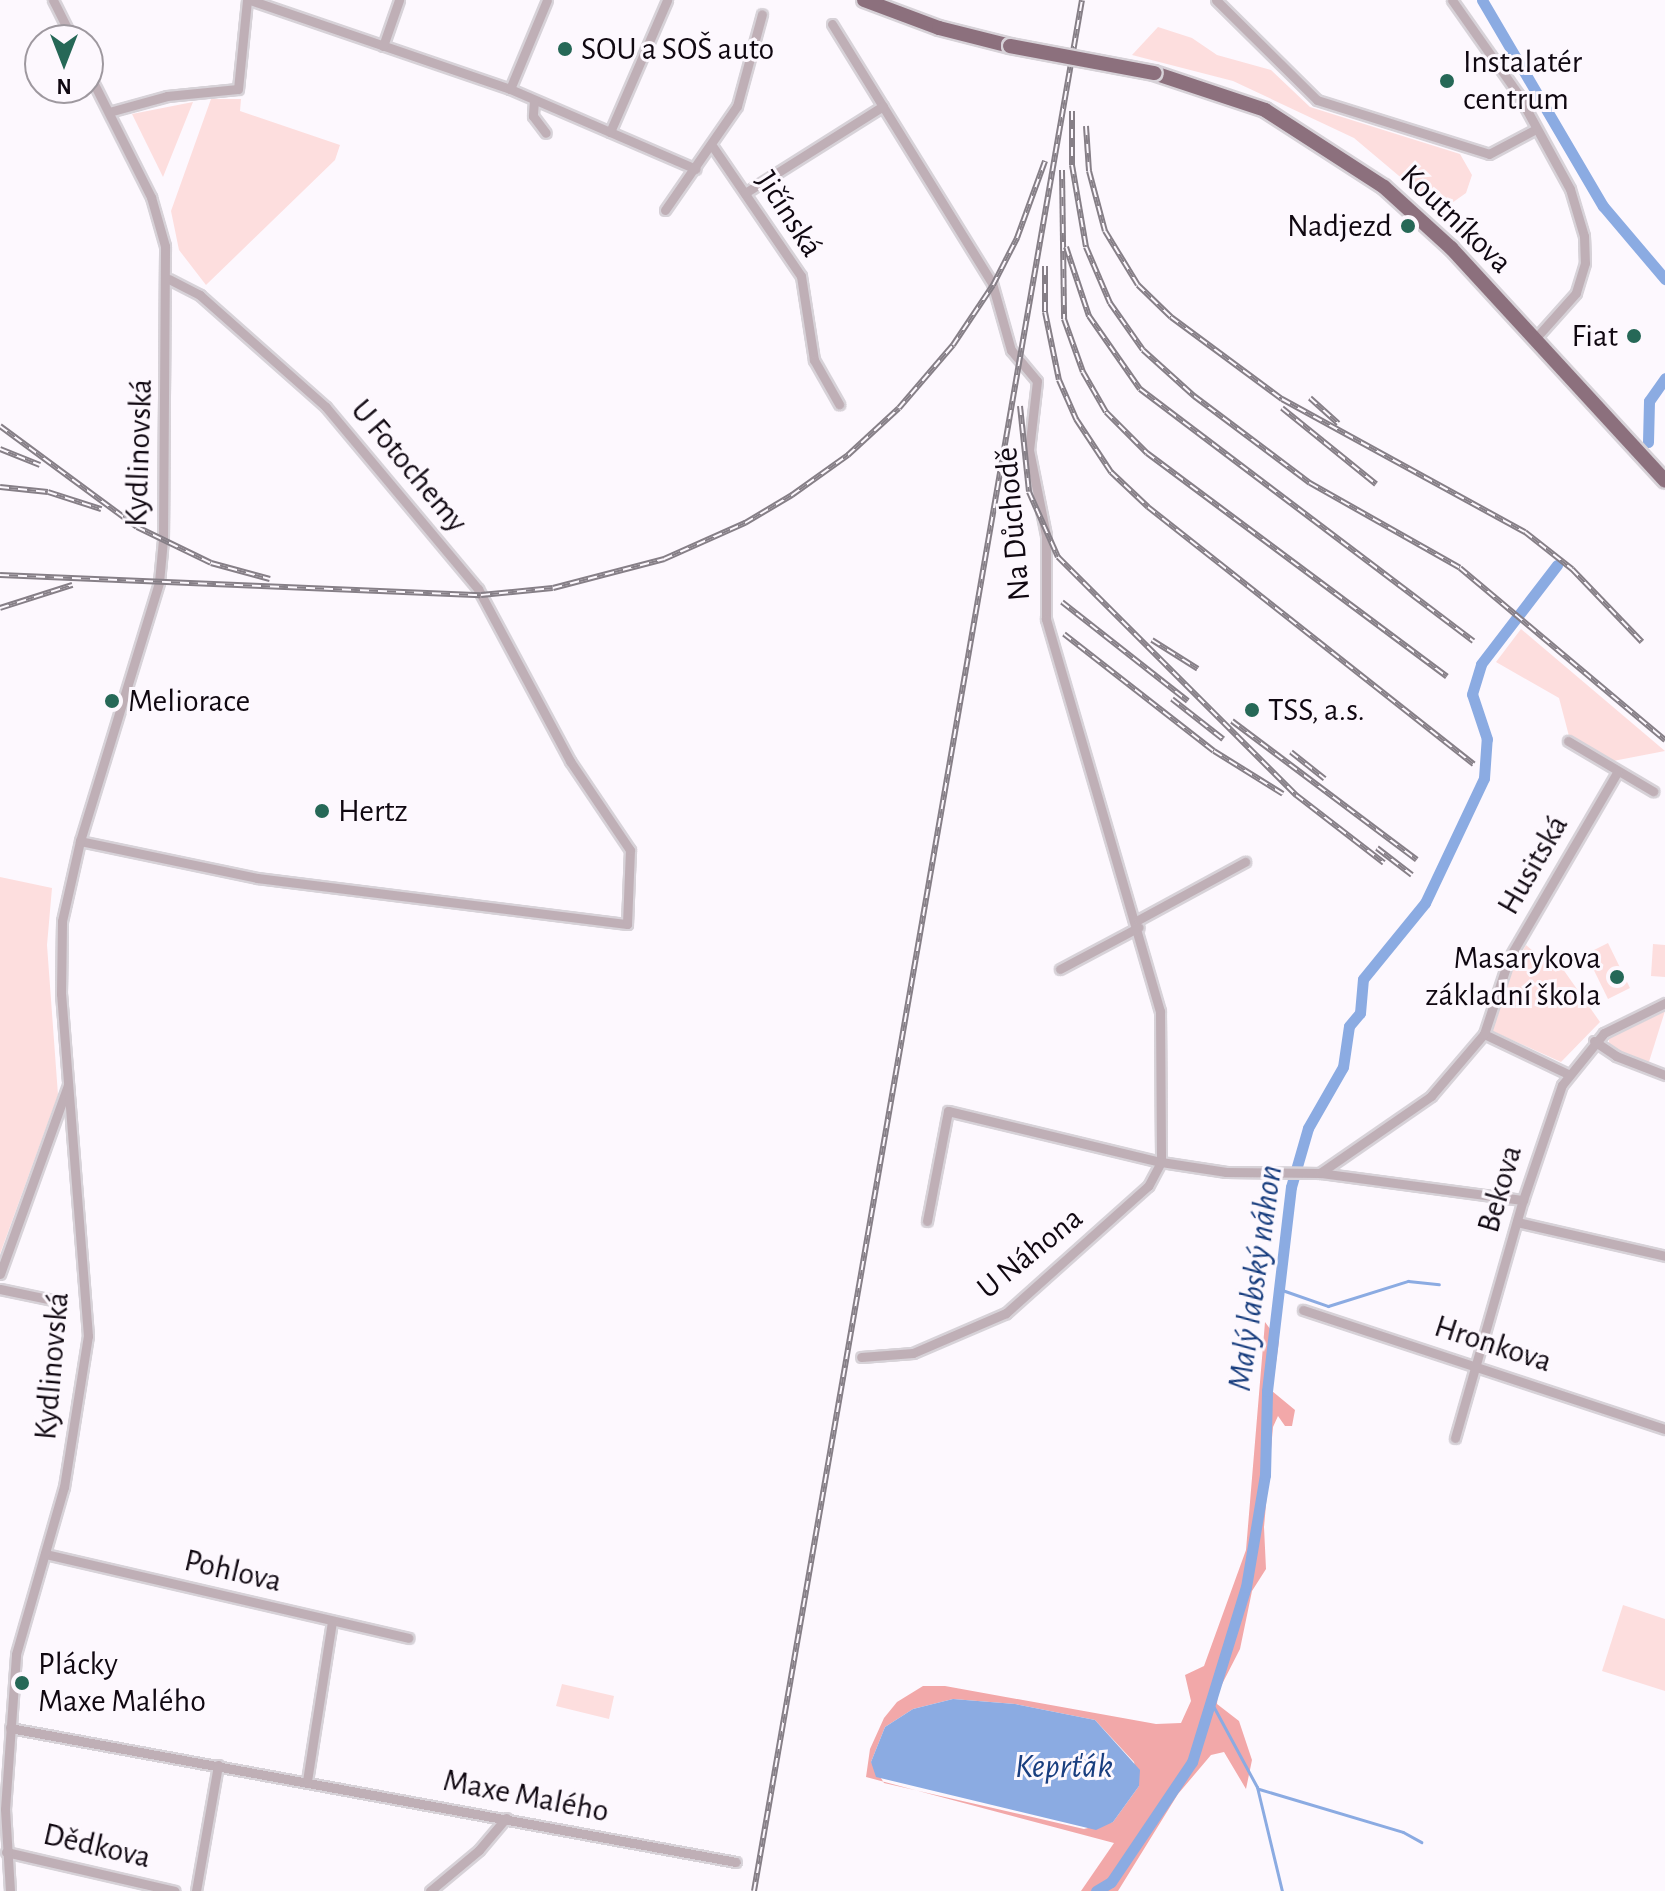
<!DOCTYPE html>
<html>
<head>
<meta charset="utf-8">
<style>
	body { margin:0 }
	#map { position:relative; width:1665px; height:1891px; overflow:hidden; background:#fdf8fe; font-family:"Alegreya Sans",sans-serif }
	div>[style] { position:absolute }
	[style*='--x'] { left:calc(var(--x)*1px); top:calc(var(--y)*1px); width:calc(var(--w)*1px); rotate:calc(var(--a)*1deg) }
	.green>* { inset:0; background:#fddede }
	.forest>* { inset:0; background:#f2a8a9 }
	.water>* { inset:0; background:#8babe2 }
	.stream>* { height:3px; margin:-1.5px; padding:0 1.5px; transform-origin:1.5px; border-radius:1.5px; background:#8babe2 }
	.canal>* { height:11px; margin:-5.5px; padding:0 5.5px; transform-origin:5.5px; border-radius:5.5px; background:#8babe2 }
	.roads { filter:drop-shadow(2px 0 #d7d2d8) drop-shadow(-2px 0 #d7d2d8) drop-shadow(0 2px #d7d2d8) drop-shadow(0 -2px #d7d2d8) }
	.street>* { height:9px; margin:-4.5px; padding:0 4.5px; transform-origin:4.5px; border-radius:4.5px; background:#bfafb6 }
	.primary>* { height:14px; margin:-7px; padding:0 7px; transform-origin:7px; border-radius:7px; background:#8c707d }
	.rail>* { height:6px; margin-top:-3px; transform-origin:0; background:repeating-linear-gradient(90deg,#fdf8fe 0 9px,#867f87 0 18px); box-sizing:border-box; border-block:2px solid #867f87 }
	.bridges { filter:drop-shadow(2px 0 #d7d2d8) drop-shadow(-2px 0 #d7d2d8) drop-shadow(0 2px #d7d2d8) drop-shadow(0 -2px #d7d2d8) }
	.primary-bridge>* { height:14px; margin:-7px; padding:0 7px; transform-origin:7px; border-radius:7px; background:#8c707d }
	.dots>* { width:22px; height:22px; translate:-50% -50%; box-sizing:border-box; border:4px solid #fdf8fe; border-radius:50% }
	span { translate:-50% -50%; white-space:nowrap; text-align:center; line-height:1.15; -webkit-text-stroke:6px #fdf8fe; paint-order:stroke }
	.poi-label { font-size:32px; color:#100811 }
	.left { translate:0 -50%; text-align:left }
	.right { translate:-100% -50%; text-align:right }
	.street-label { font-size:32px; color:#100811 }
	.water-label { font-size:34px; color:#193e7f; font-style:italic }
	.north { position:absolute; left:24px; top:24px; width:80px; height:80px; box-sizing:border-box; background:#fdf8fe; border:2px solid #9e989f; border-radius:50%; rotate:180deg; font-size:22px; font-weight:700; line-height:32px; text-align:center; color:#100811 }
	.north::after { content:''; display:block; margin:auto; width:28px; height:36px; background:#266857; clip-path:polygon(50% 0,100% 100%,50% 72%,0 100%) }
</style>
</head>
<body>
<div id="map">
	<div class="green">
		<div style="clip-path:polygon(1158px 27px,1192px 38px,1217px 55px,1271px 70px,1310px 107px,1460px 154px,1472px 175px,1466px 193px,1449px 205px,1424px 197px,1354px 138px,1233px 81px,1132px 55px)"></div>
		<div style="clip-path:polygon(211px 99px,241px 99px,240px 111px,340px 145px,335px 160px,206px 285px,179px 250px,171px 211px)"></div>
		<div style="clip-path:polygon(193px 102px,163px 177px,132px 114px)"></div>
		<div style="clip-path:polygon(1521px 629px,1665px 751px,1613px 761px,1569px 736px,1559px 698px,1496px 662px)"></div>
		<div style="clip-path:polygon(0 877px,52px 888px,47px 945px,58px 1095px,0 1254px)"></div>
		<div style="clip-path:polygon(1608px 943px,1630px 988px,1608px 999px,1586px 954px)"></div>
		<div style="clip-path:polygon(1653px 944px,1665px 945px,1665px 977px,1651px 976px)"></div>
		<div style="clip-path:polygon(1526px 945px,1550px 966px,1558px 962px,1600px 1022px,1561px 1062px,1490px 1030px,1504px 985px)"></div>
		<div style="clip-path:polygon(1665px 1011px,1648px 1065px,1609px 1047px,1609px 1038px,1622px 1029px)"></div>
		<div style="clip-path:polygon(1623px 1605px,1665px 1619px,1665px 1691px,1602px 1671px)"></div>
		<div style="clip-path:polygon(562px 1684px,614px 1696px,609px 1719px,556px 1706px)"></div>
	</div>
	<div class="forest">
		<div style="clip-path:polygon(evenodd,1265px 1322px,1279px 1341px,1272px 1391px,1295px 1410px,1292px 1426px,1285px 1426px,1278px 1416px,1273px 1427px,1264px 1527px,1266px 1569px,1252px 1591px,1240px 1649px,1218px 1692px,1217px 1704px,1239px 1721px,1252px 1760px,1246px 1789px,1224px 1752px,1211px 1755px,1178px 1794px,1118px 1891px,1081px 1891px,1114px 1843px,866px 1777px,870px 1749px,884px 1718px,897px 1702px,923px 1686px,945px 1686px,1156px 1724px,1181px 1723px,1191px 1701px,1185px 1675px,1204px 1666px,1246px 1550px,1265px 1322px,953px 1699px,1015px 1704px,1095px 1720px,1134px 1762px,1139px 1786px,1113px 1822px,1084px 1829px,884px 1783px,871px 1762px,885px 1727px,913px 1709px,953px 1699px)"></div>
	</div>
	<div class="water">
		<div style="clip-path:polygon(953px 1699px,1015px 1704px,1095px 1720px,1140px 1770px,1139px 1786px,1113px 1822px,1096px 1830px,876px 1777px,871px 1762px,885px 1727px,913px 1709px)"></div>
	</div>
	<div class="stream">
		<div style="--x:1657;--y:272;--w:9;--a:32"></div>
		<div style="--x:1282;--y:1290;--w:49;--a:19.2"></div>
		<div style="--x:1328;--y:1306;--w:84;--a:-17.4"></div>
		<div style="--x:1408;--y:1281;--w:31;--a:6"></div>
		<div style="--x:1211;--y:1702;--w:97;--a:61.6"></div>
		<div style="--x:1257;--y:1787;--w:107;--a:76.5"></div>
		<div style="--x:1259;--y:1789;--w:150;--a:16.6"></div>
		<div style="--x:1403;--y:1832;--w:21;--a:29"></div>
	</div>
	<div class="canal">
		<div style="--x:1482;--y:0;--w:239;--a:59.6"></div>
		<div style="--x:1603;--y:206;--w:96;--a:49.7"></div>
		<div style="--x:1648;--y:442;--w:41;--a:-88.6"></div>
		<div style="--x:1649;--y:401;--w:28;--a:-55"></div>
		<div style="--x:1096;--y:1891;--w:17;--a:-31"></div>
		<div style="--x:1111;--y:1882;--w:145;--a:-56"></div>
		<div style="--x:1192;--y:1762;--w:183;--a:-72.9"></div>
		<div style="--x:1246;--y:1587;--w:114;--a:-80.4"></div>
		<div style="--x:1265;--y:1475;--w:84;--a:-88.6"></div>
		<div style="--x:1267;--y:1391;--w:205;--a:-83.3"></div>
		<div style="--x:1291;--y:1187;--w:61;--a:-73.9"></div>
		<div style="--x:1308;--y:1128;--w:70;--a:-60.2"></div>
		<div style="--x:1343;--y:1067;--w:41;--a:-81.7"></div>
		<div style="--x:1349;--y:1026;--w:17;--a:-50"></div>
		<div style="--x:1360;--y:1013;--w:34;--a:-85"></div>
		<div style="--x:1363;--y:979;--w:98;--a:-50.8"></div>
		<div style="--x:1425;--y:903;--w:138;--a:-64.7"></div>
		<div style="--x:1484;--y:778;--w:39;--a:-86"></div>
		<div style="--x:1487;--y:739;--w:47;--a:-108.4"></div>
		<div style="--x:1472;--y:694;--w:31;--a:-73"></div>
		<div style="--x:1481;--y:664;--w:125;--a:-52.5"></div>
	</div>
	<div class="roads">
		<div class="street">
			<div style="--x:53;--y:0;--w:45;--a:63.4"></div>
			<div style="--x:250;--y:0;--w:275;--a:18.9"></div>
			<div style="--x:510;--y:89;--w:202;--a:23.3"></div>
			<div style="--x:1216;--y:0;--w:142;--a:44.7"></div>
			<div style="--x:1317;--y:100;--w:180;--a:17.4"></div>
			<div style="--x:1489;--y:154;--w:53;--a:-28"></div>
			<div style="--x:1452;--y:0;--w:115;--a:54.9"></div>
			<div style="--x:1518;--y:94;--w:108;--a:61.3"></div>
			<div style="--x:1570;--y:189;--w:49;--a:73.4"></div>
			<div style="--x:1584;--y:236;--w:27;--a:88"></div>
			<div style="--x:1585;--y:263;--w:31;--a:107"></div>
			<div style="--x:1576;--y:293;--w:63;--a:131.8"></div>
			<div style="--x:832;--y:24;--w:304;--a:58.3"></div>
			<div style="--x:992;--y:283;--w:70;--a:74.2"></div>
			<div style="--x:1011;--y:350;--w:40;--a:50"></div>
			<div style="--x:1037;--y:381;--w:69;--a:96.6"></div>
			<div style="--x:1029;--y:450;--w:87;--a:78.7"></div>
			<div style="--x:1046;--y:535;--w:84;--a:90"></div>
			<div style="--x:1046;--y:619;--w:408;--a:73.8"></div>
			<div style="--x:1160;--y:1011;--w:151;--a:89.6"></div>
			<div style="--x:1161;--y:1162;--w:27;--a:118"></div>
			<div style="--x:1148;--y:1186;--w:191;--a:138.2"></div>
			<div style="--x:1006;--y:1313;--w:101;--a:156.7"></div>
			<div style="--x:913;--y:1353;--w:52;--a:175.6"></div>
			<div style="--x:383;--y:46;--w:49;--a:-70.8"></div>
			<div style="--x:510;--y:89;--w:96;--a:-67.4"></div>
			<div style="--x:534;--y:100;--w:16;--a:94"></div>
			<div style="--x:533;--y:116;--w:21;--a:53"></div>
			<div style="--x:109;--y:112;--w:60;--a:-15.4"></div>
			<div style="--x:167;--y:96;--w:71;--a:-5.6"></div>
			<div style="--x:238;--y:89;--w:89;--a:-84.2"></div>
			<div style="--x:610;--y:132;--w:144;--a:-66.6"></div>
			<div style="--x:713;--y:147;--w:156;--a:55.7"></div>
			<div style="--x:801;--y:276;--w:85;--a:81.2"></div>
			<div style="--x:814;--y:360;--w:51;--a:60.4"></div>
			<div style="--x:745;--y:193;--w:163;--a:-32.2"></div>
			<div style="--x:665;--y:210;--w:126;--a:-55.3"></div>
			<div style="--x:737;--y:106;--w:95;--a:-74.8"></div>
			<div style="--x:1568;--y:741;--w:99;--a:30.5"></div>
			<div style="--x:80;--y:841;--w:181;--a:11.8"></div>
			<div style="--x:257;--y:878;--w:373;--a:7.1"></div>
			<div style="--x:627;--y:924;--w:74;--a:-87.7"></div>
			<div style="--x:630;--y:850;--w:107;--a:-124"></div>
			<div style="--x:570;--y:761;--w:195;--a:-118.1"></div>
			<div style="--x:478;--y:589;--w:237;--a:-129.9"></div>
			<div style="--x:326;--y:407;--w:169;--a:-138.4"></div>
			<div style="--x:200;--y:295;--w:35;--a:-153"></div>
			<div style="--x:1138;--y:920;--w:122;--a:-28.5"></div>
			<div style="--x:1060;--y:969;--w:89;--a:-28"></div>
			<div style="--x:1484;--y:1034;--w:93;--a:25.5"></div>
			<div style="--x:1594;--y:1041;--w:27;--a:34"></div>
			<div style="--x:1616;--y:1056;--w:53;--a:21.2"></div>
			<div style="--x:1320;--y:1173;--w:135;--a:-34.7"></div>
			<div style="--x:1431;--y:1096;--w:82;--a:-49.5"></div>
			<div style="--x:1484;--y:1034;--w:80;--a:-71.8"></div>
			<div style="--x:1509;--y:958;--w:216;--a:-59.8"></div>
			<div style="--x:927;--y:1221;--w:112;--a:-79.2"></div>
			<div style="--x:948;--y:1111;--w:219;--a:13.5"></div>
			<div style="--x:1161;--y:1162;--w:66;--a:8.7"></div>
			<div style="--x:1226;--y:1172;--w:94;--a:0.6"></div>
			<div style="--x:1320;--y:1173;--w:205;--a:7.6"></div>
			<div style="--x:1517;--y:1222;--w:152;--a:12.9"></div>
			<div style="--x:0;--y:1274;--w:201;--a:-70.2"></div>
			<div style="--x:0;--y:1289;--w:53;--a:11.9"></div>
			<div style="--x:1303;--y:1310;--w:381;--a:18.2"></div>
			<div style="--x:1455;--y:1438;--w:248;--a:-74.1"></div>
			<div style="--x:1523;--y:1200;--w:121;--a:-71.3"></div>
			<div style="--x:1562;--y:1085;--w:67;--a:-51.1"></div>
			<div style="--x:1604;--y:1033;--w:68;--a:-26.2"></div>
			<div style="--x:45;--y:1554;--w:373;--a:13"></div>
			<div style="--x:10;--y:1728;--w:738;--a:10.46"></div>
			<div style="--x:307;--y:1781;--w:162;--a:-81.1"></div>
			<div style="--x:6;--y:1852;--w:173;--a:13"></div>
			<div style="--x:10;--y:1891;--w:82;--a:-93.5"></div>
			<div style="--x:5;--y:1809;--w:155;--a:-85.9"></div>
			<div style="--x:16;--y:1654;--w:174;--a:-74"></div>
			<div style="--x:64;--y:1487;--w:153;--a:-81"></div>
			<div style="--x:88;--y:1336;--w:343;--a:-94.5"></div>
			<div style="--x:61;--y:994;--w:73;--a:-89.2"></div>
			<div style="--x:62;--y:921;--w:82;--a:-77.3"></div>
			<div style="--x:80;--y:841;--w:271;--a:-73"></div>
			<div style="--x:159;--y:582;--w:42;--a:-84.6"></div>
			<div style="--x:163;--y:540;--w:294;--a:-89.6"></div>
			<div style="--x:165;--y:246;--w:51;--a:-105.9"></div>
			<div style="--x:151;--y:197;--w:140;--a:-116.7"></div>
			<div style="--x:196;--y:1891;--w:128;--a:-80.1"></div>
			<div style="--x:430;--y:1891;--w:64;--a:-39.9"></div>
			<div style="--x:479;--y:1850;--w:42;--a:-49.8"></div>
		</div>
		<div class="primary">
			<div style="--x:864;--y:0;--w:80;--a:20.5"></div>
			<div style="--x:939;--y:28;--w:73;--a:14.2"></div>
			<div style="--x:1154;--y:73;--w:117;--a:18.4"></div>
			<div style="--x:1265;--y:110;--w:142;--a:32.9"></div>
			<div style="--x:1384;--y:187;--w:91;--a:42.3"></div>
			<div style="--x:1451;--y:248;--w:316;--a:47.4"></div>
		</div>
	</div>
	<div class="rail">
		<div style="--x:1072;--y:111;--w:54;--a:90"></div>
		<div style="--x:1072;--y:165;--w:83;--a:80.3"></div>
		<div style="--x:1086;--y:247;--w:61;--a:66.8"></div>
		<div style="--x:1110;--y:303;--w:57;--a:54.9"></div>
		<div style="--x:1143;--y:350;--w:69;--a:42"></div>
		<div style="--x:1194;--y:396;--w:145;--a:36.9"></div>
		<div style="--x:1310;--y:483;--w:172;--a:29.5"></div>
		<div style="--x:1460;--y:568;--w:268;--a:40"></div>
		<div style="--x:1086;--y:126;--w:45;--a:86.2"></div>
		<div style="--x:1089;--y:171;--w:62;--a:75.1"></div>
		<div style="--x:1105;--y:231;--w:63;--a:58.6"></div>
		<div style="--x:1138;--y:285;--w:46;--a:44.1"></div>
		<div style="--x:1171;--y:317;--w:138;--a:36.5"></div>
		<div style="--x:1282;--y:399;--w:277;--a:28.7"></div>
		<div style="--x:1525;--y:532;--w:60;--a:38.2"></div>
		<div style="--x:1572;--y:569;--w:101;--a:46.2"></div>
		<div style="--x:1062;--y:170;--w:149;--a:89.2"></div>
		<div style="--x:1064;--y:319;--w:56;--a:70.3"></div>
		<div style="--x:1083;--y:372;--w:46;--a:60.1"></div>
		<div style="--x:1106;--y:412;--w:58;--a:45"></div>
		<div style="--x:1147;--y:453;--w:374;--a:36.7"></div>
		<div style="--x:1066;--y:247;--w:73;--a:71.6"></div>
		<div style="--x:1089;--y:316;--w:89;--a:55.1"></div>
		<div style="--x:1140;--y:389;--w:418;--a:37.1"></div>
		<div style="--x:1045;--y:266;--w:46;--a:90"></div>
		<div style="--x:1045;--y:312;--w:69;--a:78.4"></div>
		<div style="--x:1059;--y:380;--w:43;--a:66.4"></div>
		<div style="--x:1076;--y:419;--w:64;--a:56.6"></div>
		<div style="--x:1111;--y:472;--w:51;--a:43.4"></div>
		<div style="--x:1148;--y:507;--w:415;--a:38.3"></div>
		<div style="--x:1310;--y:398;--w:38;--a:42"></div>
		<div style="--x:1020;--y:406;--w:86;--a:84"></div>
		<div style="--x:1029;--y:492;--w:71;--a:66"></div>
		<div style="--x:1058;--y:557;--w:337;--a:45"></div>
		<div style="--x:1296;--y:795;--w:111;--a:37.7"></div>
		<div style="--x:1282;--y:408;--w:121;--a:39"></div>
		<div style="--x:0;--y:426;--w:170;--a:36.4"></div>
		<div style="--x:137;--y:527;--w:82;--a:25.9"></div>
		<div style="--x:211;--y:563;--w:61;--a:15.2"></div>
		<div style="--x:0;--y:449;--w:43;--a:21.8"></div>
		<div style="--x:0;--y:487;--w:48;--a:5.9"></div>
		<div style="--x:48;--y:492;--w:56;--a:17.8"></div>
		<div style="--x:0;--y:575;--w:481;--a:2.4"></div>
		<div style="--x:481;--y:595;--w:72;--a:-5.6"></div>
		<div style="--x:553;--y:588;--w:115;--a:-14.6"></div>
		<div style="--x:664;--y:559;--w:89;--a:-24"></div>
		<div style="--x:745;--y:523;--w:55;--a:-30.8"></div>
		<div style="--x:792;--y:495;--w:69;--a:-35.5"></div>
		<div style="--x:848;--y:455;--w:69;--a:-42.7"></div>
		<div style="--x:899;--y:408;--w:83;--a:-49.4"></div>
		<div style="--x:953;--y:345;--w:72;--a:-56.3"></div>
		<div style="--x:993;--y:285;--w:53;--a:-62.9"></div>
		<div style="--x:1017;--y:238;--w:82;--a:-70"></div>
		<div style="--x:1062;--y:602;--w:160;--a:38.2"></div>
		<div style="--x:0;--y:608;--w:76;--a:-17.7"></div>
		<div style="--x:1064;--y:634;--w:190;--a:38"></div>
		<div style="--x:1214;--y:751;--w:81;--a:31.9"></div>
		<div style="--x:1152;--y:640;--w:54;--a:32.2"></div>
		<div style="--x:1172;--y:699;--w:65;--a:38.1"></div>
		<div style="--x:1232;--y:721;--w:231;--a:36.9"></div>
		<div style="--x:1291;--y:752;--w:43;--a:38.5"></div>
		<div style="--x:1377;--y:848;--w:44;--a:37.6"></div>
		<div style="--x:754;--y:1891;--w:1919;--a:-80.16"></div>
	</div>
	<div class="bridges">
		<div class="primary-bridge">
			<div style="--x:1010;--y:46;--w:147;--a:10.6"></div>
		</div>
	</div>
	<div class="dots">
		<div style="left:565px;top:49px;background:#266857"></div>
		<div style="left:1447px;top:81px;background:#266857"></div>
		<div style="left:1408px;top:226px;background:#266857"></div>
		<div style="left:1634px;top:336px;background:#266857"></div>
		<div style="left:112px;top:701px;background:#266857"></div>
		<div style="left:1252px;top:710px;background:#266857"></div>
		<div style="left:322px;top:811px;background:#266857"></div>
		<div style="left:1617px;top:977px;background:#266857"></div>
		<div style="left:22px;top:1683px;background:#266857"></div>
	</div>
	<div class="poi-label">
		<span class="left" style="left:581px;top:49px">SOU a SOŠ auto</span>
		<span class="left" style="left:1463px;top:81px">Instalatér<br>centrum</span>
		<span class="right" style="left:1392px;top:226px">Nadjezd</span>
		<span class="right" style="left:1618px;top:336px">Fiat</span>
		<span class="left" style="left:128px;top:701px">Meliorace</span>
		<span class="left" style="left:1268px;top:710px">TSS, a.s.</span>
		<span class="left" style="left:338px;top:811px">Hertz</span>
		<span class="right" style="left:1601px;top:977px">Masarykova<br>základní škola</span>
		<span class="left" style="left:38px;top:1683px">Plácky<br>Maxe Malého</span>
	</div>
	<div class="street-label">
		<span style="left:789px;top:214px;rotate:57deg">Jičínská</span>
		<span style="left:1456px;top:219px;rotate:44deg">Koutníkova</span>
		<span style="left:139px;top:453px;rotate:-88deg">Kydlinovská</span>
		<span style="left:409px;top:466px;rotate:50deg">U Fotochemy</span>
		<span style="left:1013px;top:524px;rotate:-95deg">Na Důchodě</span>
		<span style="left:1533px;top:865px;rotate:-60deg">Husitská</span>
		<span style="left:1500px;top:1189px;rotate:-74deg">Bekova</span>
		<span style="left:1030px;top:1253px;rotate:-39deg">U Náhona</span>
		<span style="left:1493px;top:1344px;rotate:18deg">Hronkova</span>
		<span style="left:52px;top:1366px;rotate:-85deg">Kydlinovská</span>
		<span style="left:233px;top:1571px;rotate:13deg">Pohlova</span>
		<span style="left:526px;top:1796px;rotate:11deg">Maxe Malého</span>
		<span style="left:97px;top:1846px;rotate:13deg">Dědkova</span>
	</div>
	<div class="water-label">
		<span style="left:1256px;top:1278px;rotate:-82deg">Malý labský náhon</span>
		<span style="left:1064px;top:1768px">Keprťák</span>
	</div>
	<div class="north">N</div>
</div>
</body>
</html>
